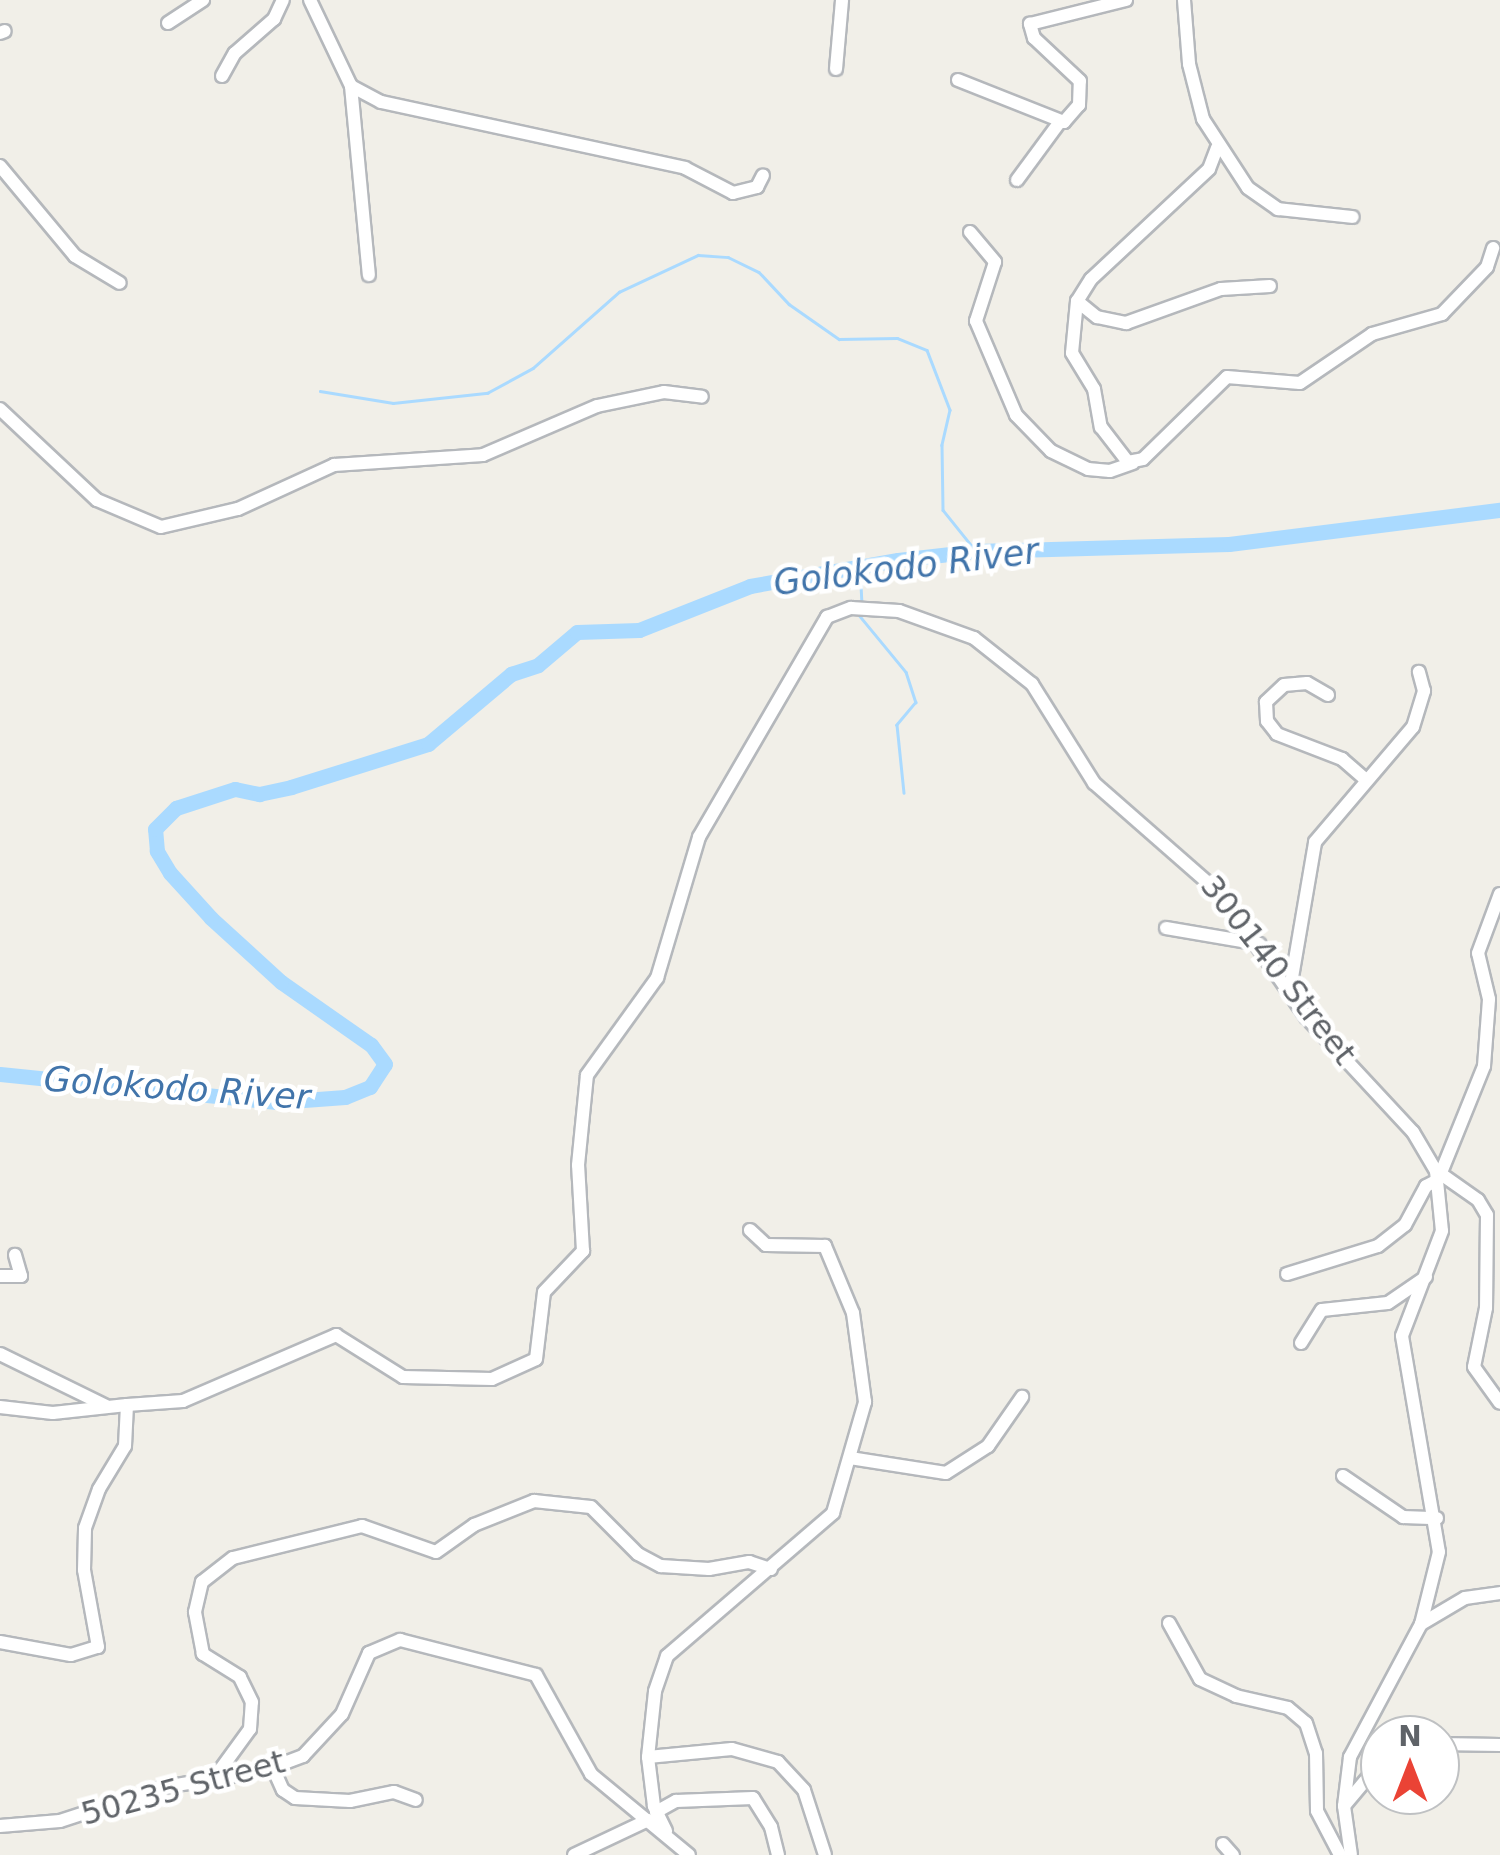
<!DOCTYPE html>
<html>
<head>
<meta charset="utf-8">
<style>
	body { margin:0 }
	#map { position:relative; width:1500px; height:1855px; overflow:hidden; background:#f1efe8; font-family:"DejaVu Sans",sans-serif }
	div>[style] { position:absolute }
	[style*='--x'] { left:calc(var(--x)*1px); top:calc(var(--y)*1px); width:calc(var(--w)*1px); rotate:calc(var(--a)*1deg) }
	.stream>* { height:2.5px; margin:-1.25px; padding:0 1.25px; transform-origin:1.25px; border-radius:1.25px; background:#aadaff }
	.river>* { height:15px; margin:-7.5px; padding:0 7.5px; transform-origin:7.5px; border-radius:7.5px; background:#aadaff }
	.roads { filter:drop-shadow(2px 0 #b5b8bc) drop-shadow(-2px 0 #b5b8bc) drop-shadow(0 2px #b5b8bc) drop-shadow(0 -2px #b5b8bc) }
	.minor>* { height:12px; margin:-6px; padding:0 6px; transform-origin:6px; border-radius:6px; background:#fff }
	span { translate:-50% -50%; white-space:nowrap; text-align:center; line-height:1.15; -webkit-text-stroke:9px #fff; paint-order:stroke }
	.street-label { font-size:32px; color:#5f6368 }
	.water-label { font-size:35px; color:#4174aa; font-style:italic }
	.north { position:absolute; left:1360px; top:1715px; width:100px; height:100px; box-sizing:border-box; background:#fff; border:2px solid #bfc1c3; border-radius:50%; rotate:0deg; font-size:28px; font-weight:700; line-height:40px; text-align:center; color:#5f6368 }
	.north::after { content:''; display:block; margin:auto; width:35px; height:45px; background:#ea4335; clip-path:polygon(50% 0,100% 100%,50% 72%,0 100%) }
</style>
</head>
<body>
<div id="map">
	<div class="stream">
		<div style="--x:320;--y:391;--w:74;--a:9.3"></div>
		<div style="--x:393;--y:403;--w:95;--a:-6.1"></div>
		<div style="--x:487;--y:393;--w:52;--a:-28.5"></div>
		<div style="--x:533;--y:368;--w:115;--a:-41.5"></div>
		<div style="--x:619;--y:292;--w:87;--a:-25.1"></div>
		<div style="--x:698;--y:255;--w:30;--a:4"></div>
		<div style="--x:728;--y:257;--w:34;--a:26"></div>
		<div style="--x:759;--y:272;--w:44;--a:46.8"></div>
		<div style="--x:789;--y:304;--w:61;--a:35"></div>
		<div style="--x:839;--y:339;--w:58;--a:-1"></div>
		<div style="--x:897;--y:338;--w:32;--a:22"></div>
		<div style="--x:927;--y:350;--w:64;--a:69"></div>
		<div style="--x:950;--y:410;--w:36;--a:103"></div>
		<div style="--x:942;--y:445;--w:65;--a:89.1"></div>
		<div style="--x:943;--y:510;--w:53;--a:51.2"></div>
		<div style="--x:860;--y:566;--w:39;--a:87"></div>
		<div style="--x:859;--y:615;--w:74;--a:50.5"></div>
		<div style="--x:906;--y:672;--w:32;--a:72"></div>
		<div style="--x:916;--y:702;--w:30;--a:130"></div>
		<div style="--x:897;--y:725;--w:68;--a:84.1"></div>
	</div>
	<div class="river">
		<div style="--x:0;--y:1074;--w:278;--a:5.8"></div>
		<div style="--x:277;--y:1102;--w:68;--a:-4.2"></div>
		<div style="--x:345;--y:1097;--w:27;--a:-22"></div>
		<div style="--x:370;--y:1087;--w:27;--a:-57"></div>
		<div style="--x:385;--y:1064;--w:24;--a:-126"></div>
		<div style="--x:371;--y:1045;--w:110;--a:-145"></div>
		<div style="--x:281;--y:982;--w:95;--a:-137.6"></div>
		<div style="--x:211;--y:918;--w:61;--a:-132.3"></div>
		<div style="--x:170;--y:873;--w:26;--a:-121"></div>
		<div style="--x:157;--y:851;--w:22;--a:-95"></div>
		<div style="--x:155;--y:829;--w:30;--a:-45"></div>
		<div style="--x:176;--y:808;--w:62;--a:-17.9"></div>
		<div style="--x:235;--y:789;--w:25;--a:12"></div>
		<div style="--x:259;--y:794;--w:33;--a:-12"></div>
		<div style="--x:291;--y:787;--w:144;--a:-17.4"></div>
		<div style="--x:428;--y:744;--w:109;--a:-40.1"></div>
		<div style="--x:511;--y:674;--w:28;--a:-18"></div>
		<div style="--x:538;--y:665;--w:51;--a:-40.2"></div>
		<div style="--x:577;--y:632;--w:62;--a:-1.8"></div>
		<div style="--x:639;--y:630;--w:119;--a:-21.6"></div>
		<div style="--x:750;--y:586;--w:150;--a:-10"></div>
		<div style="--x:898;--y:560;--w:79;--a:-6.6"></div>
		<div style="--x:976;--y:551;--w:253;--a:-1.6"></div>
		<div style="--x:1229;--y:544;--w:273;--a:-7.2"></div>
	</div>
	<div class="roads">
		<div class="minor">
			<div style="--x:310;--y:0;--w:95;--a:64.5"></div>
			<div style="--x:351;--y:86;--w:34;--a:28"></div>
			<div style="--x:381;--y:102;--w:311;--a:12.2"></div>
			<div style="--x:685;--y:168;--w:54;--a:27.5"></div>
			<div style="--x:733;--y:193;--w:25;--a:-14"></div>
			<div style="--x:757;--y:187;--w:13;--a:-63"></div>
			<div style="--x:1184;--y:0;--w:64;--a:85.5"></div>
			<div style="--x:1189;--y:64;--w:57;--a:75.7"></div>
			<div style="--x:1203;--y:119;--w:82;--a:56.9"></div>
			<div style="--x:1248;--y:188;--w:37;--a:35"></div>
			<div style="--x:1278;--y:209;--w:75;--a:6.1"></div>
			<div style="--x:168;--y:23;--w:42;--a:-33.3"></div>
			<div style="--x:0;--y:33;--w:5;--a:-22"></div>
			<div style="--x:836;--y:69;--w:69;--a:-85"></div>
			<div style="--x:222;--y:76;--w:26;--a:-61"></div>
			<div style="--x:235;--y:53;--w:52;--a:-41.1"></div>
			<div style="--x:274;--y:19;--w:21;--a:-65"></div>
			<div style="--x:958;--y:80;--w:114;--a:21.6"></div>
			<div style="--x:1064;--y:122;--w:23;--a:-49"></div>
			<div style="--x:1079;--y:105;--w:24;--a:-88"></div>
			<div style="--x:1080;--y:81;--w:63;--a:-136.9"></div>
			<div style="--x:1034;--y:38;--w:15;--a:-106"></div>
			<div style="--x:1030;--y:24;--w:99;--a:-14"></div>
			<div style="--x:351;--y:86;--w:190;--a:84.6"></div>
			<div style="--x:1217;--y:148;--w:22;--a:111"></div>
			<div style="--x:1209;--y:169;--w:161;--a:137"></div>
			<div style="--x:1091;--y:279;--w:26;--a:122"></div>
			<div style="--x:1077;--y:301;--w:52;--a:95.5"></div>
			<div style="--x:1072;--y:353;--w:42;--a:58.6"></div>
			<div style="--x:1094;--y:389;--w:39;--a:80"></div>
			<div style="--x:1101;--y:427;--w:44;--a:52.4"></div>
			<div style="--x:1128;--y:462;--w:15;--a:-11"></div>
			<div style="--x:1143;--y:459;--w:117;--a:-44.3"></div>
			<div style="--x:1227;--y:377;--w:73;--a:4.7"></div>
			<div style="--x:1300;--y:383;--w:87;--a:-34.2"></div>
			<div style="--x:1372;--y:334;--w:73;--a:-15.9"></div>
			<div style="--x:1442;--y:314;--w:65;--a:-46.2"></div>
			<div style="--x:1487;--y:267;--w:20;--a:-72"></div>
			<div style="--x:0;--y:166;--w:117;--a:50.2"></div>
			<div style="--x:75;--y:256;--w:52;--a:31"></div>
			<div style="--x:1017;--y:180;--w:71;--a:-53.6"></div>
			<div style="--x:970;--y:232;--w:39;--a:50"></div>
			<div style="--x:995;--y:262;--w:62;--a:107.9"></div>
			<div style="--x:976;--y:321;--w:102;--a:66.9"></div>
			<div style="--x:1016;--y:415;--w:50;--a:45.8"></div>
			<div style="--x:1051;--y:451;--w:41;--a:25.9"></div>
			<div style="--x:1088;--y:469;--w:22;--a:5"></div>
			<div style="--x:1110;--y:471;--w:24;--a:-19"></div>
			<div style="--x:1077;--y:301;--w:26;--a:39"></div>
			<div style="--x:1097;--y:317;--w:30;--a:12"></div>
			<div style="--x:1126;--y:323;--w:101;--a:-19.7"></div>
			<div style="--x:1221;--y:289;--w:49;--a:-3.5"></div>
			<div style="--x:0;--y:409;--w:133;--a:43.2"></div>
			<div style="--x:97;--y:500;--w:69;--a:22.9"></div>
			<div style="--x:161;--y:527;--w:79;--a:-13.2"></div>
			<div style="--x:238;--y:509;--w:106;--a:-24.6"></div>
			<div style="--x:334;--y:465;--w:149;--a:-3.8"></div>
			<div style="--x:483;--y:455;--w:124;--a:-23.3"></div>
			<div style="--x:597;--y:406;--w:68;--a:-11.8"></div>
			<div style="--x:664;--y:392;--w:38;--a:7"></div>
			<div style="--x:1328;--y:695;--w:24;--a:-150"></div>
			<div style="--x:1307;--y:683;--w:23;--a:175"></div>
			<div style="--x:1284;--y:685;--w:25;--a:137"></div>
			<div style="--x:1266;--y:702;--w:19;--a:87"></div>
			<div style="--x:1267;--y:721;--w:16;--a:52"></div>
			<div style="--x:1277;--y:734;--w:70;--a:21"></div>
			<div style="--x:1342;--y:759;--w:32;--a:41"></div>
			<div style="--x:1166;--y:928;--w:95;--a:9.7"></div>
			<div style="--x:1290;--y:989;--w:149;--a:-80.3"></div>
			<div style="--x:1315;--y:842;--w:151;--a:-49.6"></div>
			<div style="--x:1413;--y:727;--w:38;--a:-73"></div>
			<div style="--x:1424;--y:691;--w:20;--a:-105"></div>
			<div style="--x:1441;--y:1174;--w:45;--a:35.1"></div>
			<div style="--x:1478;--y:1200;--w:17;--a:59"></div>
			<div style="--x:1487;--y:1215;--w:93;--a:90.6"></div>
			<div style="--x:1486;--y:1308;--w:60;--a:101.5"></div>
			<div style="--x:1474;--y:1367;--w:44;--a:54.2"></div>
			<div style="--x:1287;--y:1274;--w:95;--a:-17.1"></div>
			<div style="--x:1378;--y:1246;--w:34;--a:-38"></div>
			<div style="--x:1405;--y:1225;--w:44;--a:-61.7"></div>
			<div style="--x:1426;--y:1186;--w:13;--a:-27"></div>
			<div style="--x:1438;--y:1180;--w:123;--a:-68"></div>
			<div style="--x:1484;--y:1066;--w:67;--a:-85.7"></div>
			<div style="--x:1489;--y:999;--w:47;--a:-103.4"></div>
			<div style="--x:1478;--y:953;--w:63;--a:-69.6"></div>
			<div style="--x:0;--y:1276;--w:21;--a:0"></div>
			<div style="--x:21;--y:1276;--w:22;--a:-106"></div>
			<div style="--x:1301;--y:1343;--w:39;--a:-58"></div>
			<div style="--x:1322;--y:1310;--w:66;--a:-6.1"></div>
			<div style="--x:1388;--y:1303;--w:46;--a:-34.4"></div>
			<div style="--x:0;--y:1354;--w:118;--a:26.1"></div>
			<div style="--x:0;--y:1407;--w:53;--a:6.5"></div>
			<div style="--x:53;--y:1413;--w:74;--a:-6.2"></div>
			<div style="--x:850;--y:1458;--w:97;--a:8.9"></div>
			<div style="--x:946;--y:1473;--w:50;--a:-32.7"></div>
			<div style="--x:988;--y:1446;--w:60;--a:-55.2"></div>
			<div style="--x:1343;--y:1476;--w:73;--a:34.3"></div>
			<div style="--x:1403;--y:1517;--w:34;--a:2"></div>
			<div style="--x:1169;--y:1623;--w:64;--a:61"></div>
			<div style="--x:1200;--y:1679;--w:40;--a:25"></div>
			<div style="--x:1236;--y:1696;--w:53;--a:13"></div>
			<div style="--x:1288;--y:1708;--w:23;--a:40"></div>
			<div style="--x:1306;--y:1723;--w:32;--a:72"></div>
			<div style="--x:1316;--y:1753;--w:58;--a:89"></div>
			<div style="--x:1317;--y:1811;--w:50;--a:62.4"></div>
			<div style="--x:1421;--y:1624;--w:51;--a:-30.6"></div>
			<div style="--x:1465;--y:1598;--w:35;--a:-8"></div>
			<div style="--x:0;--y:1642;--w:72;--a:10.4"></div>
			<div style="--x:71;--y:1655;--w:28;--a:-17"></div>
			<div style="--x:98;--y:1647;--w:78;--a:-100.3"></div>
			<div style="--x:84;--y:1570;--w:42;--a:-88.6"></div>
			<div style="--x:85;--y:1528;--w:41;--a:-70.3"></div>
			<div style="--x:99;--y:1489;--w:50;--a:-58.8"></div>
			<div style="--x:125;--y:1446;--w:41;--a:-87.2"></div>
			<div style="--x:127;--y:1405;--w:56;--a:-4.1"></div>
			<div style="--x:183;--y:1401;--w:167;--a:-23.3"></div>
			<div style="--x:336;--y:1335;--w:79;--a:32.1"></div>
			<div style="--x:403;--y:1377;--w:89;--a:1.3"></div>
			<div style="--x:492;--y:1379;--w:48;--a:-24.4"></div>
			<div style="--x:536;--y:1359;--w:67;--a:-83.2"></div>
			<div style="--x:544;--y:1292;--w:57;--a:-46.4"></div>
			<div style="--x:583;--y:1251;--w:86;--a:-93.3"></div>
			<div style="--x:578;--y:1165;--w:90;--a:-84.3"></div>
			<div style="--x:587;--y:1075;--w:120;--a:-54.2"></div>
			<div style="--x:657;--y:978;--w:147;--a:-73.4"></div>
			<div style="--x:699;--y:837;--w:255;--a:-59.8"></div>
			<div style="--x:827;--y:617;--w:26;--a:-21"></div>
			<div style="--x:851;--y:608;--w:48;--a:3.6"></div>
			<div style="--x:899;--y:611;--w:80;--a:19.8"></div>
			<div style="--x:974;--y:638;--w:74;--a:38.4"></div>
			<div style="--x:1032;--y:684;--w:117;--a:57.9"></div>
			<div style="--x:1094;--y:783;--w:170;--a:41.2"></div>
			<div style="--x:1222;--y:895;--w:148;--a:55.5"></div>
			<div style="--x:1306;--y:1017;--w:157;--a:47.1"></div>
			<div style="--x:1413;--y:1132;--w:45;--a:59.5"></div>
			<div style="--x:1436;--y:1171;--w:60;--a:84.3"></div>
			<div style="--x:1442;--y:1231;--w:112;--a:110.9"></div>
			<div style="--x:1402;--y:1336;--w:219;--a:80.3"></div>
			<div style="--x:1439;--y:1552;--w:74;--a:104"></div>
			<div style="--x:1421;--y:1624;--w:151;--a:118.1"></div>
			<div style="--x:1350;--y:1757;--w:49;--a:97"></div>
			<div style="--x:1344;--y:1806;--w:49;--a:81.9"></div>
			<div style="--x:1440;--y:1744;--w:60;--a:1"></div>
			<div style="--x:648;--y:1757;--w:84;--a:-5.4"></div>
			<div style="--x:732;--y:1749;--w:48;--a:15.8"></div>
			<div style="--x:778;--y:1762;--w:38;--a:47"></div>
			<div style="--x:804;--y:1790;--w:68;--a:72.1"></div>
			<div style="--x:273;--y:1768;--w:24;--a:66"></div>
			<div style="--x:283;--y:1790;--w:14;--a:34"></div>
			<div style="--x:295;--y:1798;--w:55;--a:3.1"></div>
			<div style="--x:350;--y:1801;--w:45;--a:-11.6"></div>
			<div style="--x:394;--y:1792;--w:23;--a:20"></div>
			<div style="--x:215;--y:1777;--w:59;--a:-53.9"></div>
			<div style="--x:250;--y:1729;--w:27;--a:-86"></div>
			<div style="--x:252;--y:1702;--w:28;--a:-116"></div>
			<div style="--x:240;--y:1677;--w:44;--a:-148.1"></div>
			<div style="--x:203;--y:1654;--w:43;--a:-100.8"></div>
			<div style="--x:195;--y:1612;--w:31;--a:-77"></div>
			<div style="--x:202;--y:1582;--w:39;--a:-38"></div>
			<div style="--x:233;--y:1558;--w:133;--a:-13.9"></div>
			<div style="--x:362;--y:1526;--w:78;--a:19.4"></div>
			<div style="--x:436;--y:1552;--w:47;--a:-35.4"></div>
			<div style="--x:474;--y:1525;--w:65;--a:-21.8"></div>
			<div style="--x:534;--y:1501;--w:57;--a:6"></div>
			<div style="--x:591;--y:1507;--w:66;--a:45"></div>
			<div style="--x:638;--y:1554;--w:26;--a:28"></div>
			<div style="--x:661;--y:1566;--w:48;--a:3.6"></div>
			<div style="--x:709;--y:1569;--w:41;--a:-9.9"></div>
			<div style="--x:749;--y:1562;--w:23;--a:18"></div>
			<div style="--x:1344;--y:1806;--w:56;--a:-50.1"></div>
			<div style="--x:656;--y:1812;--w:23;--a:-29"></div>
			<div style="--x:676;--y:1801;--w:77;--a:-2.2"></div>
			<div style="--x:753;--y:1798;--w:34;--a:58"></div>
			<div style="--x:771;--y:1827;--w:29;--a:76"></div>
			<div style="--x:0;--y:1826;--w:60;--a:-4.8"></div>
			<div style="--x:60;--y:1821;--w:109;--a:-18.1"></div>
			<div style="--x:164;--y:1787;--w:100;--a:-9.2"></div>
			<div style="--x:263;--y:1771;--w:43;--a:-20.6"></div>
			<div style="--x:303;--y:1756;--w:57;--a:-47.1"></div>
			<div style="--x:342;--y:1714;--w:67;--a:-66.1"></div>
			<div style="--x:369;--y:1653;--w:34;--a:-23"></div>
			<div style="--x:400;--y:1640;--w:140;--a:14.4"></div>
			<div style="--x:536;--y:1675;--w:113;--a:60.9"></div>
			<div style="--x:591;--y:1774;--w:127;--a:39.6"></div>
			<div style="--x:666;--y:1831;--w:28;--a:-116"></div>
			<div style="--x:654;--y:1806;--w:49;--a:-97"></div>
			<div style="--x:648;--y:1757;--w:66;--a:-83.9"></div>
			<div style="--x:655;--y:1691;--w:37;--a:-71"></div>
			<div style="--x:667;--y:1656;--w:219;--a:-40.7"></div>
			<div style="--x:833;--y:1513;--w:116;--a:-73.9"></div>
			<div style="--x:865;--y:1402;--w:90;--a:-97.7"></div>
			<div style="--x:853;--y:1313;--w:73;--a:-112.7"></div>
			<div style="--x:825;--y:1246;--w:59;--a:-179"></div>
			<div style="--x:766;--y:1245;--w:22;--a:-137"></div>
			<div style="--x:1223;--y:1844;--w:15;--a:48"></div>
			<div style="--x:574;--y:1855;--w:82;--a:-25.3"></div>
		</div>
	</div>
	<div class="street-label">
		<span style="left:1278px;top:970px;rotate:52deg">300140 Street</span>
		<span style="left:183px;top:1788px;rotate:-15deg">50235 Street</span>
	</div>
	<div class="water-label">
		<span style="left:906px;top:567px;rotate:-7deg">Golokodo River</span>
		<span style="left:177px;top:1088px;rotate:4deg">Golokodo River</span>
	</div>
	<div class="north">N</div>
</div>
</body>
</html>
